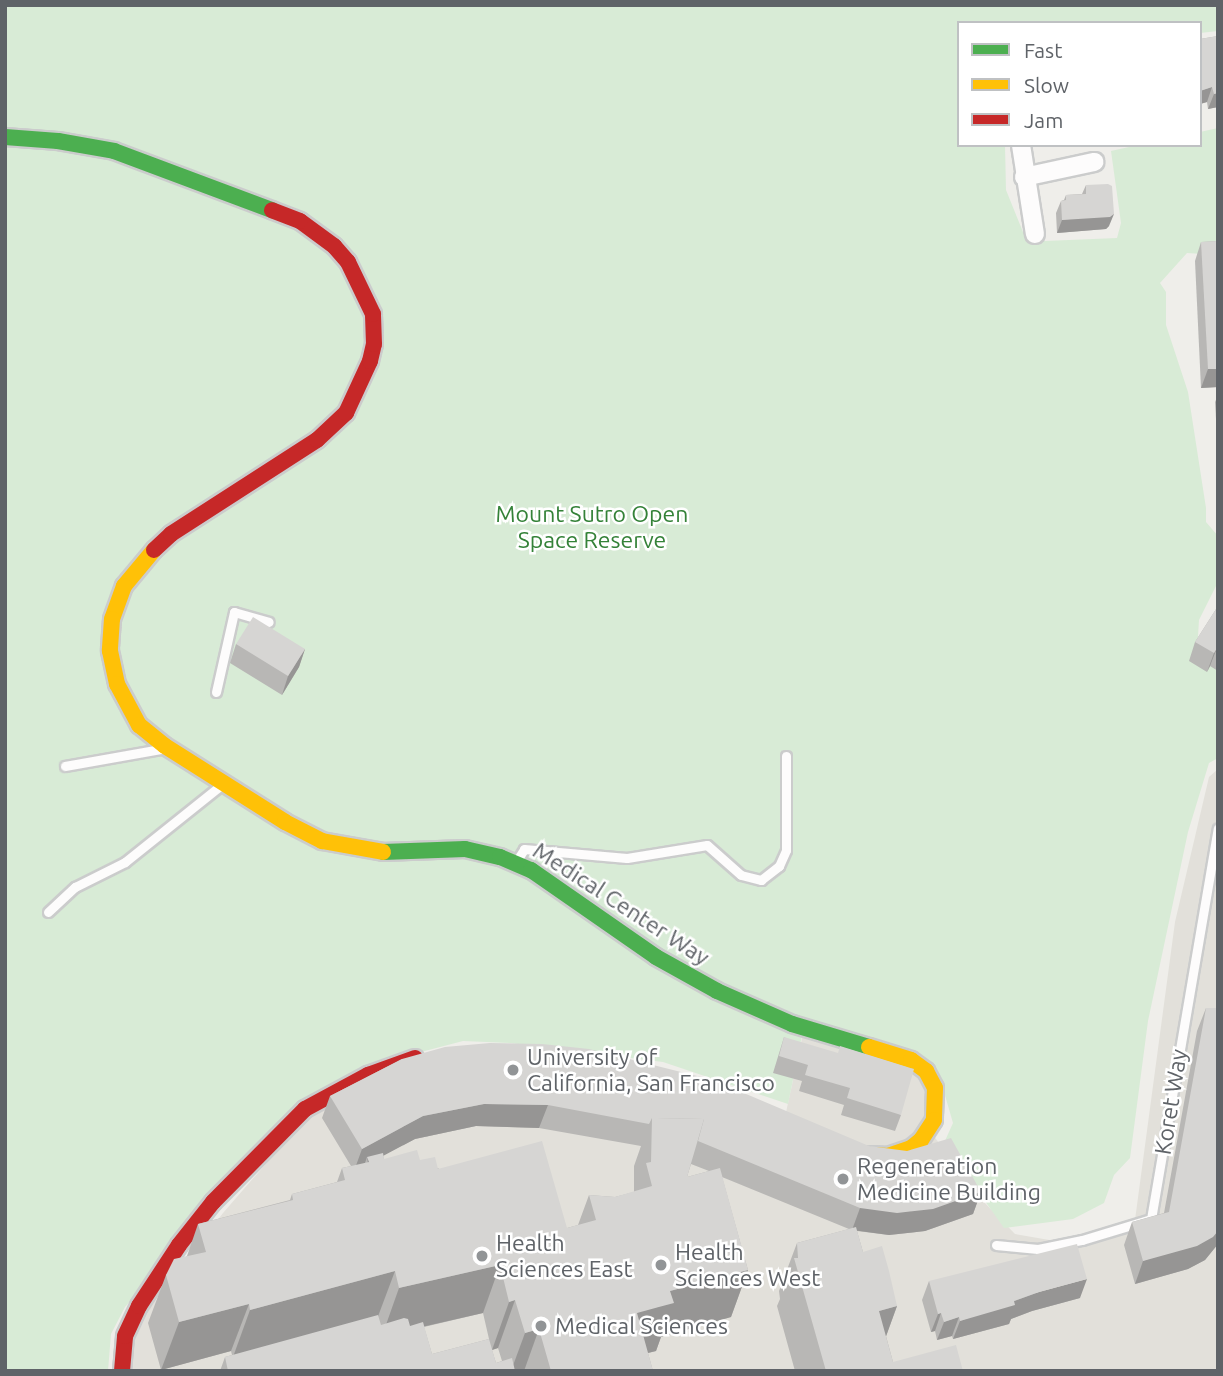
<!DOCTYPE html>
<html>
<head>
<meta charset="utf-8">
<style>
	body { margin:0 }
	#map { position:relative; width:1223px; height:1376px; overflow:hidden; background:#efeeea; font-family:Ubuntu,sans-serif }
	div>[style] { position:absolute }
	[style*='--x'] { left:calc(var(--x)*1px); top:calc(var(--y)*1px); width:calc(var(--w)*1px); rotate:calc(var(--a)*1deg) }
	.education>* { inset:0; background:#e2e0da }
	.green>* { inset:0; background:#d8ebd6 }
	.roads { filter:drop-shadow(2px 0 #cbcccc) drop-shadow(-2px 0 #cbcccc) drop-shadow(0 2px #cbcccc) drop-shadow(0 -2px #cbcccc) }
	.lane>* { height:9px; margin:-4.5px; padding:0 4.5px; transform-origin:4.5px; border-radius:4.5px; background:#fdfcfc }
	.street>* { height:18px; margin:-9px; padding:0 9px; transform-origin:9px; border-radius:9px; background:#fdfcfc }
	.fast>* { height:16px; margin:-8px; padding:0 8px; transform-origin:8px; border-radius:8px; background:#4caf50 }
	.slow>* { height:16px; margin:-8px; padding:0 8px; transform-origin:8px; border-radius:8px; background:#ffc107 }
	.jam>* { height:16px; margin:-8px; padding:0 8px; transform-origin:8px; border-radius:8px; background:#c62828 }
	.wall>* { inset:0; background:#b8b7b5 }
	.shaded-wall>* { inset:0; background:#969594 }
	.building>* { inset:0; background:#d6d5d3 }
	.dots>* { width:19px; height:19px; translate:-50% -50%; box-sizing:border-box; border:4px solid #fff; border-radius:50% }
	span { translate:-50% -50%; white-space:nowrap; text-align:center; line-height:1.15; -webkit-text-stroke:5px #fff; paint-order:stroke }
	.park-label { font-size:23px; color:#348238 }
	.street-label { font-size:23px; color:#5f6368 }
	.poi-label { font-size:23px; color:#5f6368 }
	.left { translate:0 -50%; text-align:left }
	.frame { position:absolute; inset:0; border:7px solid #5f6368; pointer-events:none }
	.legend { position:absolute; left:957px; top:21px; width:245px; height:126px; box-sizing:border-box; background:#fff; border:2px solid #bfc1c3; margin:0; padding:9px 12px; list-style:none; font-size:21px; color:#5f6368 }
	.legend li { display:flex; align-items:center; gap:14px; height:35px }
	.legend b { width:35px; border:2px solid #bfc1c3 }
</style>
</head>
<body>
<div id="map">
	<div class="education">
		<div style="clip-path:polygon(1218px 769px,1218px 1371px,120px 1371px,150px 1308px,223px 1213px,324px 1097px,785px 1117px,806px 1020px,929px 1063px,933px 1135px,981px 1199px,1015px 1234px,1061px 1242px,1135px 1220px,1175px 922px,1209px 777px)"></div>
	</div>
	<div class="green">
		<div style="clip-path:polygon(5px 5px,1218px 5px,1218px 31px,1200px 33px,1200px 23px,959px 23px,959px 145px,1005px 145px,1006px 190px,1023px 232px,1045px 241px,1117px 238px,1121px 223px,1111px 151px,1138px 145px,1200px 145px,1200px 132px,1218px 128px,1218px 255px,1187px 253px,1160px 283px,1166px 292px,1166px 325px,1188px 392px,1206px 508px,1206px 522px,1218px 536px,1218px 582px,1199px 620px,1197px 653px,1218px 670px,1218px 758px,1209px 763px,1188px 832px,1148px 1021px,1130px 1158px,1114px 1175px,1104px 1203px,1073px 1219px,1004px 1228px,944px 1143px,953px 1123px,942px 1085px,805px 1021px,788px 1104px,663px 1062px,510px 1043px,463px 1041px,398px 1058px,328px 1085px,125px 1307px,111px 1334px,108px 1371px,5px 1371px)"></div>
	</div>
	<div class="roads">
		<div class="lane">
			<div style="--x:216;--y:692;--w:82;--a:-77.3"></div>
			<div style="--x:234;--y:612;--w:36;--a:16"></div>
			<div style="--x:65;--y:766;--w:97;--a:-10.1"></div>
			<div style="--x:516;--y:862;--w:15;--a:-58"></div>
			<div style="--x:524;--y:849;--w:103;--a:5"></div>
			<div style="--x:627;--y:858;--w:81;--a:-9.2"></div>
			<div style="--x:707;--y:845;--w:45;--a:41.4"></div>
			<div style="--x:741;--y:875;--w:21;--a:14"></div>
			<div style="--x:761;--y:880;--w:23;--a:-38"></div>
			<div style="--x:779;--y:866;--w:17;--a:-66"></div>
			<div style="--x:786;--y:850;--w:94;--a:-90"></div>
			<div style="--x:48;--y:912;--w:37;--a:-43"></div>
			<div style="--x:75;--y:887;--w:56;--a:-26.6"></div>
			<div style="--x:125;--y:862;--w:122;--a:-38.7"></div>
			<div style="--x:996;--y:1245;--w:42;--a:5.4"></div>
			<div style="--x:1038;--y:1249;--w:45;--a:-11.6"></div>
			<div style="--x:1082;--y:1240;--w:72;--a:-16.9"></div>
			<div style="--x:1151;--y:1219;--w:396;--a:-80.3"></div>
		</div>
		<div class="street">
			<div style="--x:1021;--y:145;--w:90;--a:81.1"></div>
			<div style="--x:1024;--y:177;--w:72;--a:-12.1"></div>
		</div>
		<div class="fast">
			<div style="--x:5;--y:137;--w:53;--a:4.3"></div>
			<div style="--x:58;--y:141;--w:57;--a:10.1"></div>
			<div style="--x:114;--y:151;--w:169;--a:20.5"></div>
			<div style="--x:383;--y:852;--w:82;--a:-2.1"></div>
			<div style="--x:465;--y:849;--w:36;--a:13"></div>
			<div style="--x:500;--y:857;--w:34;--a:23"></div>
			<div style="--x:531;--y:870;--w:152;--a:34.8"></div>
			<div style="--x:656;--y:957;--w:70;--a:29.1"></div>
			<div style="--x:717;--y:991;--w:82;--a:23.7"></div>
			<div style="--x:792;--y:1024;--w:80;--a:16.6"></div>
		</div>
		<div class="slow">
			<div style="--x:154;--y:550;--w:47;--a:129.8"></div>
			<div style="--x:124;--y:586;--w:35;--a:110"></div>
			<div style="--x:112;--y:619;--w:32;--a:94"></div>
			<div style="--x:110;--y:651;--w:34;--a:78"></div>
			<div style="--x:117;--y:684;--w:47;--a:61.8"></div>
			<div style="--x:139;--y:725;--w:33;--a:39"></div>
			<div style="--x:165;--y:746;--w:142;--a:32.3"></div>
			<div style="--x:285;--y:822;--w:42;--a:27.2"></div>
			<div style="--x:322;--y:841;--w:62;--a:10.2"></div>
			<div style="--x:869;--y:1047;--w:44;--a:17.2"></div>
			<div style="--x:911;--y:1060;--w:19;--a:36"></div>
			<div style="--x:926;--y:1071;--w:19;--a:62"></div>
			<div style="--x:935;--y:1088;--w:32;--a:92"></div>
			<div style="--x:934;--y:1120;--w:24;--a:123"></div>
			<div style="--x:921;--y:1140;--w:13;--a:141"></div>
			<div style="--x:911;--y:1148;--w:24;--a:161"></div>
			<div style="--x:888;--y:1156;--w:16;--a:-176"></div>
		</div>
		<div class="jam">
			<div style="--x:154;--y:550;--w:23;--a:-43"></div>
			<div style="--x:171;--y:534;--w:174;--a:-32.8"></div>
			<div style="--x:317;--y:440;--w:40;--a:-43"></div>
			<div style="--x:346;--y:413;--w:57;--a:-65.2"></div>
			<div style="--x:370;--y:361;--w:17;--a:-77"></div>
			<div style="--x:374;--y:344;--w:30;--a:-92"></div>
			<div style="--x:373;--y:314;--w:58;--a:-115.7"></div>
			<div style="--x:348;--y:262;--w:21;--a:-131"></div>
			<div style="--x:334;--y:246;--w:42;--a:-143.7"></div>
			<div style="--x:300;--y:221;--w:30;--a:-159"></div>
			<div style="--x:122;--y:1371;--w:35;--a:-85"></div>
			<div style="--x:125;--y:1336;--w:33;--a:-65"></div>
			<div style="--x:139;--y:1306;--w:73;--a:-56.7"></div>
			<div style="--x:179;--y:1245;--w:55;--a:-51.7"></div>
			<div style="--x:213;--y:1202;--w:131;--a:-45.3"></div>
			<div style="--x:305;--y:1109;--w:72;--a:-28.4"></div>
			<div style="--x:368;--y:1075;--w:50;--a:-19.9"></div>
		</div>
	</div>
	<div class="wall">
		<div style="clip-path:polygon(1218px 36px,1218px 107px,1208px 109px,1207px 102px,1200px 104px,1200px 39px)"></div>
		<div style="clip-path:polygon(1086px 185px,1109px 226px,1106px 229px,1057px 233px,1056px 213px,1061px 201px,1064px 200px,1066px 195px,1082px 194px)"></div>
		<div style="clip-path:polygon(1218px 241px,1218px 387px,1201px 388px,1195px 261px,1201px 242px)"></div>
		<div style="clip-path:polygon(1218px 395px,1218px 452px,1215px 402px)"></div>
		<div style="clip-path:polygon(1218px 606px,1218px 671px,1210px 666px,1207px 672px,1189px 661px,1195px 642px)"></div>
		<div style="clip-path:polygon(236px 644px,305px 649px,299px 667px,282px 695px,230px 663px)"></div>
		<div style="clip-path:polygon(1206px 1008px,1218px 1244px,1205px 1260px,1188px 1269px,1135px 1284px,1124px 1245px,1132px 1222px,1164px 1213px,1197px 1031px)"></div>
		<div style="clip-path:polygon(784px 1037px,901px 1115px,895px 1131px,841px 1115px,844px 1105px,799px 1091px,802px 1081px,773px 1073px)"></div>
		<div style="clip-path:polygon(evenodd,402px 1059px,869px 1146px,981px 1192px,973px 1214px,925px 1231px,889px 1235px,857px 1231px,863px 1252px,897px 1306px,886px 1336px,893px 1362px,963px 1371px,795px 1371px,777px 1306px,780px 1299px,779px 1291px,797px 1243px,849px 1229px,722px 1177px,748px 1270px,731px 1317px,661px 1337px,656px 1351px,648px 1353px,653px 1371px,220px 1371px,225px 1357px,232px 1355px,231px 1351px,161px 1370px,148px 1323px,166px 1275px,187px 1256px,198px 1224px,290px 1200px,292px 1194px,337px 1182px,342px 1168px,351px 1166px,322px 1118px,330px 1096px,402px 1059px,476px 1126px,539px 1128px,641px 1146px,634px 1166px,634px 1192px,615px 1197px,589px 1195px,578px 1225px,567px 1228px,420px 1160px,384px 1159px,383px 1155px,415px 1139px,476px 1126px,402px 1059px,691px 1164px,709px 1171px,687px 1177px,691px 1164px,402px 1059px,483px 1313px,489px 1339px,432px 1354px,424px 1327px,483px 1313px,402px 1059px,498px 1348px,502px 1361px,496px 1363px,492px 1350px,498px 1348px)"></div>
		<div style="clip-path:polygon(929px 1281px,1080px 1298px,1032px 1311px,1011px 1319px,1009px 1324px,953px 1339px,952px 1336px,937px 1340px,935px 1331px,931px 1332px,922px 1300px)"></div>
	</div>
	<div class="shaded-wall">
		<div style="clip-path:polygon(1212px 87px,1207px 102px,1200px 104px,1200px 91px)"></div>
		<div style="clip-path:polygon(1218px 93px,1218px 107px,1208px 109px,1214px 94px)"></div>
		<div style="clip-path:polygon(1114px 214px,1109px 226px,1106px 229px,1057px 233px,1062px 220px)"></div>
		<div style="clip-path:polygon(1208px 369px,1218px 369px,1218px 387px,1201px 388px)"></div>
		<div style="clip-path:polygon(1217px 648px,1210px 666px,1207px 672px,1214px 653px)"></div>
		<div style="clip-path:polygon(305px 649px,299px 667px,282px 695px,288px 676px)"></div>
		<div style="clip-path:polygon(484px 1104px,548px 1105px,539px 1128px,476px 1126px,415px 1139px,368px 1164px,367px 1157px,364px 1166px,354px 1171px,362px 1149px,423px 1116px)"></div>
		<div style="clip-path:polygon(981px 1192px,973px 1214px,925px 1231px,889px 1235px,852px 1230px,860px 1208px)"></div>
		<div style="clip-path:polygon(1218px 1231px,1218px 1244px,1205px 1260px,1188px 1269px,1135px 1284px,1143px 1261px)"></div>
		<div style="clip-path:polygon(500px 1265px,483px 1313px,382px 1336px,399px 1288px)"></div>
		<div style="clip-path:polygon(748px 1270px,731px 1317px,661px 1337px,656px 1351px,619px 1360px,637px 1313px,670px 1291px)"></div>
		<div style="clip-path:polygon(395px 1271px,377px 1319px,233px 1357px,250px 1310px)"></div>
		<div style="clip-path:polygon(1087px 1279px,1080px 1298px,1032px 1311px,1011px 1319px,1009px 1324px,953px 1339px,960px 1321px,1039px 1292px)"></div>
		<div style="clip-path:polygon(515px 1300px,498px 1348px,492px 1350px,509px 1302px)"></div>
		<div style="clip-path:polygon(249px 1304px,231px 1351px,161px 1370px,179px 1322px)"></div>
		<div style="clip-path:polygon(897px 1306px,880px 1353px,879px 1311px)"></div>
		<div style="clip-path:polygon(941px 1313px,935px 1331px,931px 1332px,938px 1314px)"></div>
		<div style="clip-path:polygon(959px 1317px,952px 1336px,937px 1340px,944px 1322px)"></div>
		<div style="clip-path:polygon(539px 1329px,524px 1371px,511px 1371px,525px 1333px)"></div>
	</div>
	<div class="building">
		<div style="clip-path:polygon(1218px 36px,1218px 93px,1214px 94px,1212px 87px,1200px 91px,1200px 39px)"></div>
		<div style="clip-path:polygon(1108px 184px,1112px 186px,1114px 214px,1110px 217px,1062px 220px,1061px 201px,1066px 200px,1066px 195px,1086px 194px,1086px 185px)"></div>
		<div style="clip-path:polygon(1218px 241px,1218px 369px,1208px 369px,1201px 242px)"></div>
		<div style="clip-path:polygon(1218px 606px,1218px 648px,1217px 648px,1214px 653px,1195px 642px)"></div>
		<div style="clip-path:polygon(253px 617px,305px 649px,288px 676px,236px 644px)"></div>
		<div style="clip-path:polygon(1206px 1008px,1218px 1008px,1218px 1231px,1213px 1237px,1197px 1246px,1143px 1261px,1132px 1222px,1169px 1212px)"></div>
		<div style="clip-path:polygon(784px 1037px,838px 1053px,840px 1046px,914px 1069px,901px 1115px,847px 1098px,850px 1088px,805px 1075px,808px 1065px,779px 1056px)"></div>
		<div style="clip-path:polygon(490px 1043px,542px 1044px,589px 1049px,713px 1080px,869px 1146px,907px 1151px,951px 1138px,981px 1192px,933px 1209px,897px 1213px,860px 1208px,698px 1141px,704px 1119px,652px 1118px,649px 1124px,548px 1105px,484px 1104px,423px 1116px,362px 1149px,330px 1096px,402px 1059px,445px 1047px)"></div>
		<div style="clip-path:polygon(652px 1118px,704px 1119px,687px 1177px,720px 1168px,748px 1270px,670px 1291px,674px 1303px,637px 1313px,653px 1371px,551px 1371px,539px 1329px,525px 1333px,515px 1300px,509px 1302px,500px 1265px,399px 1288px,395px 1271px,250px 1310px,249px 1304px,179px 1322px,166px 1275px,174px 1259px,206px 1252px,198px 1224px,293px 1200px,292px 1194px,345px 1180px,342px 1168px,369px 1162px,367px 1157px,383px 1153px,384px 1159px,417px 1150px,420px 1160px,435px 1157px,438px 1169px,542px 1141px,567px 1228px,596px 1220px,589px 1195px,615px 1197px,652px 1186px,646px 1163px,651px 1162px)"></div>
		<div style="clip-path:polygon(856px 1227px,863px 1252px,882px 1246px,889px 1271px,897px 1306px,879px 1311px,893px 1362px,956px 1345px,963px 1371px,826px 1371px,794px 1258px,798px 1258px,797px 1243px)"></div>
		<div style="clip-path:polygon(1077px 1244px,1087px 1279px,1039px 1292px,1014px 1301px,1015px 1305px,960px 1321px,959px 1317px,944px 1322px,941px 1313px,938px 1314px,929px 1281px)"></div>
		<div style="clip-path:polygon(378px 1315px,381px 1325px,404px 1318px,408px 1319px,410px 1326px,423px 1322px,432px 1354px,489px 1339px,496px 1363px,512px 1358px,515px 1371px,228px 1371px,225px 1357px)"></div>
	</div>
	<div class="dots">
		<div style="left:513px;top:1070px;background:#919496"></div>
		<div style="left:843px;top:1179px;background:#919496"></div>
		<div style="left:482px;top:1256px;background:#919496"></div>
		<div style="left:661px;top:1265px;background:#919496"></div>
		<div style="left:541px;top:1326px;background:#919496"></div>
	</div>
	<div class="park-label">
		<span style="left:592px;top:527px">Mount Sutro Open<br>Space Reserve</span>
	</div>
	<div class="street-label">
		<span style="left:621px;top:904px;rotate:33deg">Medical Center Way</span>
		<span style="left:1171px;top:1102px;rotate:-81deg">Koret Way</span>
	</div>
	<div class="poi-label">
		<span class="left" style="left:527px;top:1070px">University of<br>California, San Francisco</span>
		<span class="left" style="left:857px;top:1179px">Regeneration<br>Medicine Building</span>
		<span class="left" style="left:496px;top:1256px">Health<br>Sciences East</span>
		<span class="left" style="left:675px;top:1265px">Health<br>Sciences West</span>
		<span class="left" style="left:555px;top:1326px">Medical Sciences</span>
	</div>
	<div class="frame"></div>
	<ul class="legend">
	<li><b style="height:9px;background:#4caf50"></b>Fast</li>
	<li><b style="height:9px;background:#ffc107"></b>Slow</li>
	<li><b style="height:9px;background:#c62828"></b>Jam</li>
	</ul>
</div>
</body>
</html>
